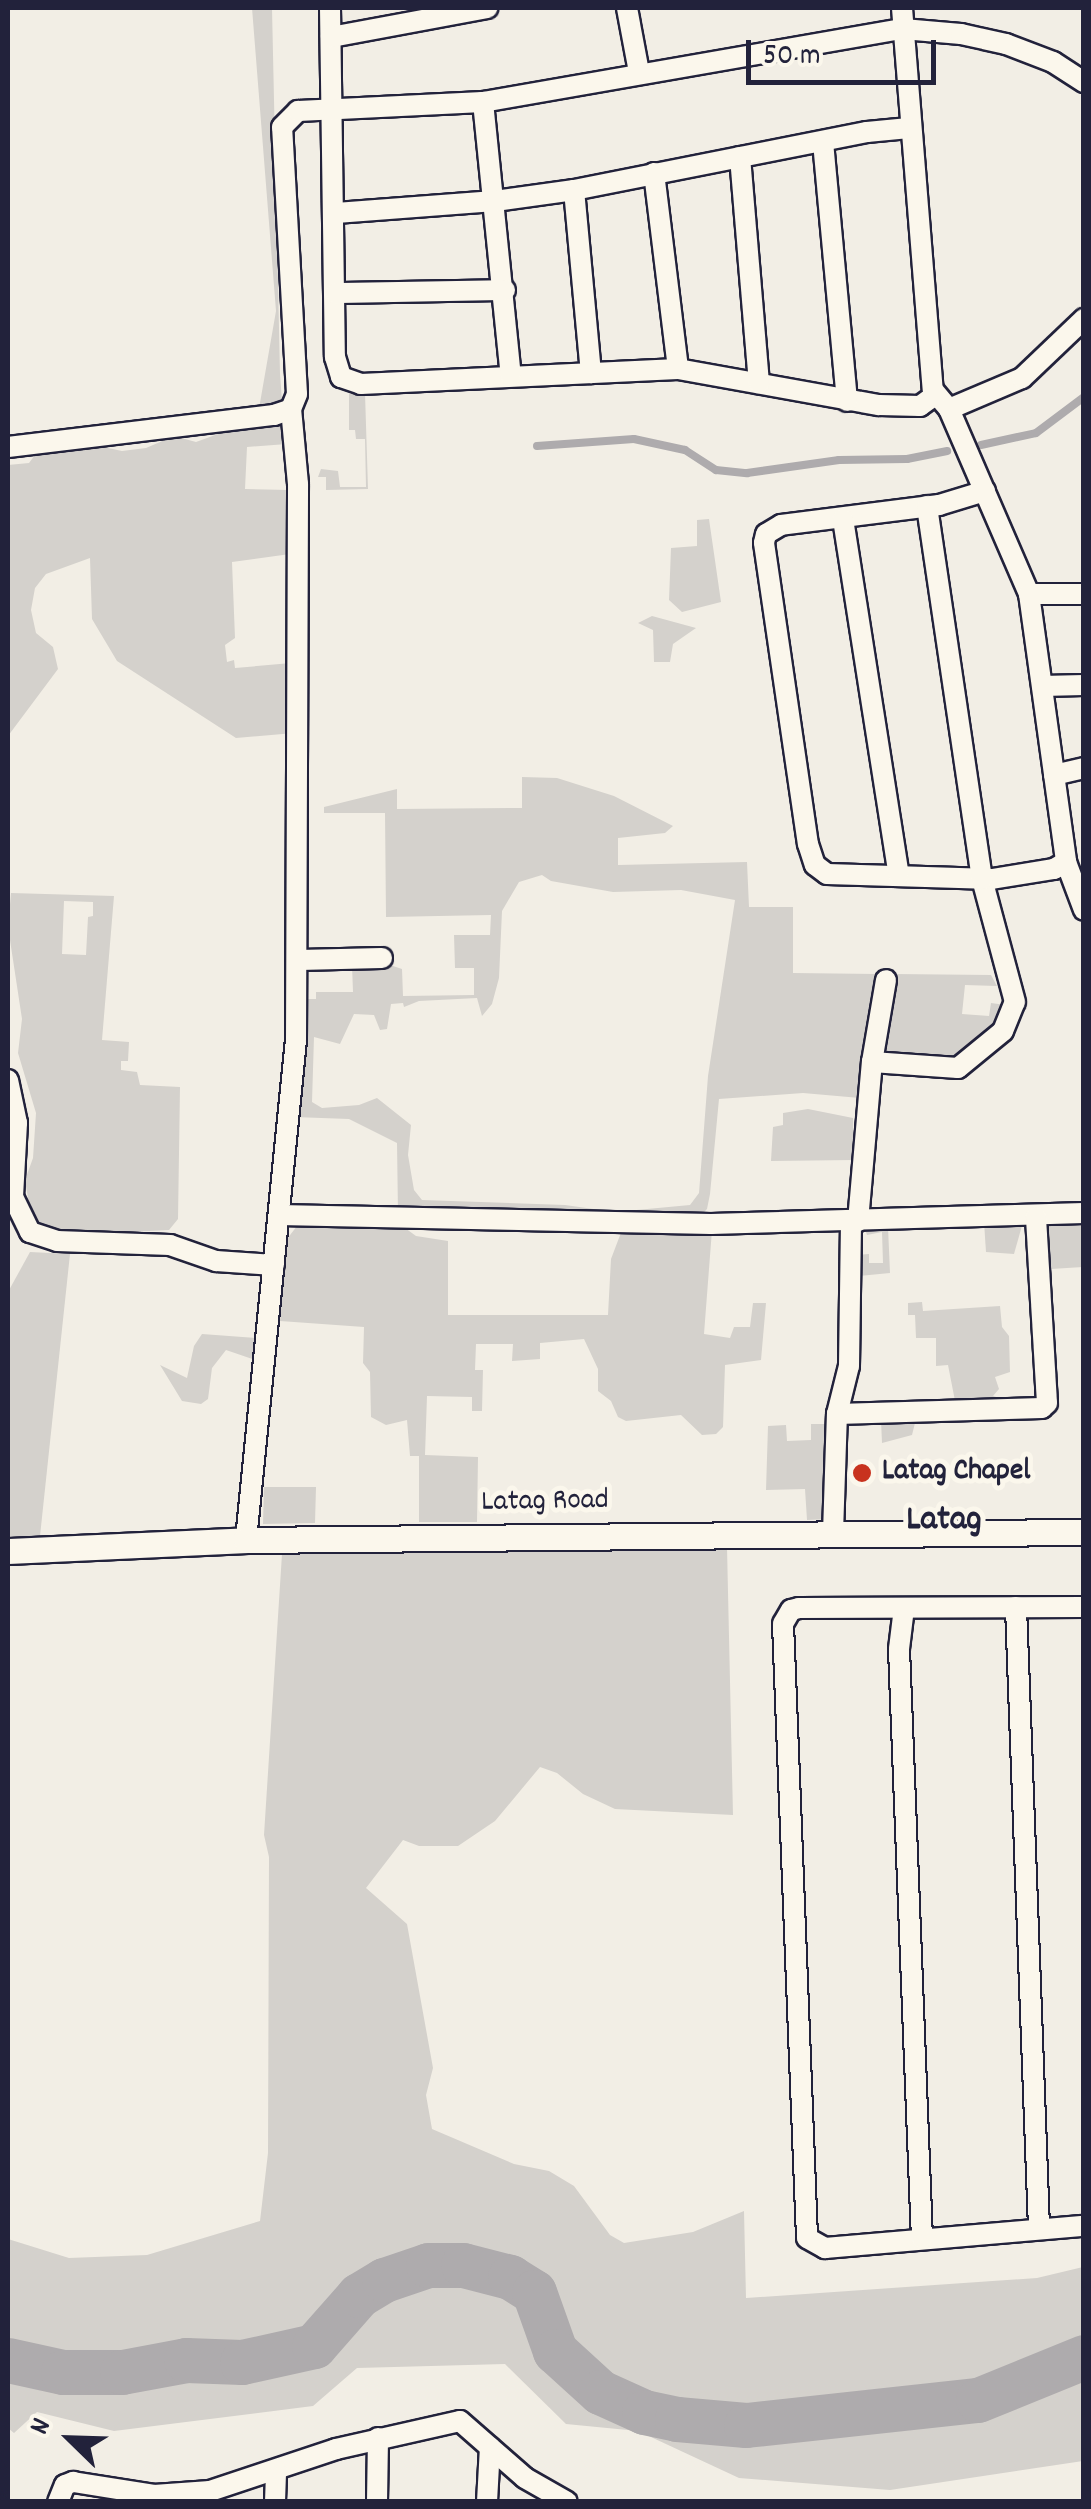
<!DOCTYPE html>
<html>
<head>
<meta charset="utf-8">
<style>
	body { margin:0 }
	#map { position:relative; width:1091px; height:2509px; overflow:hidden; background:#f2eee5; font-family:Dekko,sans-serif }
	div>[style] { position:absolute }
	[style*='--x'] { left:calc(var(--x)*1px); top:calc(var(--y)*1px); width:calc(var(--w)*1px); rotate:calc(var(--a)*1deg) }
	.green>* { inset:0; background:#d4d1cc }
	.stream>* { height:8px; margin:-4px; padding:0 4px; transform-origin:4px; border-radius:4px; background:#aeabad }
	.river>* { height:45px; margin:-22.5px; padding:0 22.5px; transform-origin:22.5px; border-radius:22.5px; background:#aeabad }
	.roads { filter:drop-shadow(2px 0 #22223b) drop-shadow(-2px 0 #22223b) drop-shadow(0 2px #22223b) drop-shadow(0 -2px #22223b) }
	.minor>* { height:20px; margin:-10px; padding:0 10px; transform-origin:10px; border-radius:10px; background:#fbf7ec }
	.tertiary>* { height:25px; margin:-12.5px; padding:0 12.5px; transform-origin:12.5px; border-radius:12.5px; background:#fbf7ec }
	.dots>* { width:28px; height:28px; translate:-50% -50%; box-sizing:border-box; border:5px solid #fbf7ec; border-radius:50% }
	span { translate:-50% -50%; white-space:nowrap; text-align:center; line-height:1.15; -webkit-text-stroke:10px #fbf7ec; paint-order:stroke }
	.poi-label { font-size:30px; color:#22223b; font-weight:700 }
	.left { translate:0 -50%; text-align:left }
	.street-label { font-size:30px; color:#22223b }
	.quarter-label { font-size:35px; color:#22223b; font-weight:700 }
	.frame { position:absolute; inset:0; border:10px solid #22223b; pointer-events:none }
	.north { position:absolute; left:20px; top:2389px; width:100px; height:100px; -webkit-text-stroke:8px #fbf7ec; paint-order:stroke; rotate:293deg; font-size:28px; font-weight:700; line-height:40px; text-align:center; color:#22223b }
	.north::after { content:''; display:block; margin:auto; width:35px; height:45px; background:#22223b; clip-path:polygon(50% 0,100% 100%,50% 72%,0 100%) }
	.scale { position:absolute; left:746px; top:40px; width:190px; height:45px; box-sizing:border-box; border:5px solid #22223b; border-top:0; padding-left:12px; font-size:30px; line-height:35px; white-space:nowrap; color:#22223b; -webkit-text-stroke:8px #fbf7ec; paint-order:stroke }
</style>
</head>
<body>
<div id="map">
	<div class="green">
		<div style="clip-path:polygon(252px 8px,272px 8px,280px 374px,282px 401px,290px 418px,287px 444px,247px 447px,245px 489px,288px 490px,290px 554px,232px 562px,235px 638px,225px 645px,227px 662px,234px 660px,235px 668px,291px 663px,294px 733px,236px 738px,117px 661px,92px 619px,90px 558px,46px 574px,35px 588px,31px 610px,36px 633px,53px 647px,58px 669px,8px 736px,8px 465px,29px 463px,35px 455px,53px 453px,70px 436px,93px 434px,108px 448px,122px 451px,146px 448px,174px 436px,196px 442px,257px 420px,276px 311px)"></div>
		<div style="clip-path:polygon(365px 393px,368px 489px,326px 490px,326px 477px,318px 477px,321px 469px,338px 471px,340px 487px,366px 487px,365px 439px,356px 439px,355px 430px,349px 430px,349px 394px)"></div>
		<div style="clip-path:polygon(709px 519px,721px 602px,682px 612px,669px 600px,671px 548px,697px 546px,697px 520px)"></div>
		<div style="clip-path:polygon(652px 616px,696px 628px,673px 644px,670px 662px,654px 662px,653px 630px,638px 623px)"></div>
		<div style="clip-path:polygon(evenodd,522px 777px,557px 778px,614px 796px,673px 826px,665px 833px,618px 838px,618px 865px,747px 862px,749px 907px,793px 907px,793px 973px,877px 974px,860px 1098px,803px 1093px,719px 1099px,710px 1194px,707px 1209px,700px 1216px,398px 1214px,397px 1143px,349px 1119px,294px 1117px,304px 999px,316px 999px,316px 992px,353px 992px,352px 965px,387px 964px,402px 969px,403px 996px,474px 995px,474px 968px,455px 968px,454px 935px,490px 935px,491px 915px,386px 917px,385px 813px,324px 813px,324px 807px,397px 789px,397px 809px,522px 808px,522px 777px,542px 875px,551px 881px,613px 892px,681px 890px,735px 900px,708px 1076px,699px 1193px,690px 1205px,615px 1212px,565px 1205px,422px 1200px,414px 1190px,408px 1155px,411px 1125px,377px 1098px,359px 1105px,322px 1108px,312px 1102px,314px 1037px,340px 1044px,354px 1014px,374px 1015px,380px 1030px,387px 1029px,391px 1004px,403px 1003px,404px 1007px,419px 1001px,477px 998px,482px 1016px,492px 1004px,499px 978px,502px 911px,519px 882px,542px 875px)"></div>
		<div style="clip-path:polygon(evenodd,11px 893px,114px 896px,102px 1040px,129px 1042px,128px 1061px,121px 1061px,121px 1070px,137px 1072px,140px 1085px,180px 1087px,178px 1219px,169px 1230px,69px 1235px,39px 1225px,30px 1210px,25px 1180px,33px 1158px,36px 1113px,18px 1053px,22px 1019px,8px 927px,11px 893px,64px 901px,93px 902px,93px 916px,88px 917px,86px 955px,62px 954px,64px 901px)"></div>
		<div style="clip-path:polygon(894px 974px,991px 975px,997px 986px,965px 985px,962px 1014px,989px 1016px,991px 1003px,1006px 1005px,1004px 1018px,955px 1060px,880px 1057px)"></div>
		<div style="clip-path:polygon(808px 1109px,853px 1118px,853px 1160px,771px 1161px,773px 1127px,783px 1125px,783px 1113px)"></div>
		<div style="clip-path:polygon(1083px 1220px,1083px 1267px,1051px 1269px,1047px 1225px)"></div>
		<div style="clip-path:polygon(984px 1222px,1023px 1222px,1014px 1254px,986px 1252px)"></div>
		<div style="clip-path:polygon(297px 1226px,405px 1228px,416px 1236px,448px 1241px,448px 1315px,608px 1315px,611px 1259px,622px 1230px,712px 1230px,704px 1334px,730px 1338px,734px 1327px,750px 1327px,753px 1303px,766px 1303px,761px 1360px,725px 1365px,723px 1427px,716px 1434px,702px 1435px,681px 1415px,626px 1421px,618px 1417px,611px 1401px,598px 1391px,598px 1369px,584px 1339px,540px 1343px,540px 1359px,512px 1361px,513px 1344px,476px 1344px,475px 1370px,483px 1370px,482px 1411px,472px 1411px,472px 1397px,427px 1396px,425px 1455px,478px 1457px,477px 1522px,419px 1522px,419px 1456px,410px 1456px,407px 1420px,386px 1425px,371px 1417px,370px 1372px,363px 1363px,364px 1327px,280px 1321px,287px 1239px)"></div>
		<div style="clip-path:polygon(888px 1227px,890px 1273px,859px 1276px,856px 1255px,869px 1254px,869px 1263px,883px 1263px,882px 1232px,867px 1235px,865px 1229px)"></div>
		<div style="clip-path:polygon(30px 1252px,70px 1254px,40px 1536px,8px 1538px,8px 1292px)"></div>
		<div style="clip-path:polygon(922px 1302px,923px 1311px,1000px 1306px,1002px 1327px,1009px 1336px,1010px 1372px,995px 1377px,999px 1389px,993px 1396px,1009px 1401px,956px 1406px,948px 1365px,936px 1366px,936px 1338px,916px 1338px,915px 1315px,908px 1315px,908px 1303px)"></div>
		<div style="clip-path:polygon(202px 1334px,256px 1338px,258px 1361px,226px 1350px,212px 1368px,208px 1399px,201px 1404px,182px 1401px,160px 1365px,187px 1378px,194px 1346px)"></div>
		<div style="clip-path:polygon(916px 1419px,912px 1435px,882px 1443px,881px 1420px)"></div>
		<div style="clip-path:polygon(811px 1424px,828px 1424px,829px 1519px,807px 1520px,805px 1489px,766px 1490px,768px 1426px,786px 1425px,787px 1441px,811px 1440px)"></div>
		<div style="clip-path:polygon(264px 1487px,316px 1487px,315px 1523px,263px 1524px)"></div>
		<div style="clip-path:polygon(727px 1547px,733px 1815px,615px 1809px,583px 1794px,557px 1773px,540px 1767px,495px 1821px,458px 1846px,419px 1846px,403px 1840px,366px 1888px,407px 1924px,433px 2068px,426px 2095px,432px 2129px,514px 2164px,549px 2171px,574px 2186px,610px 2235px,624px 2243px,693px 2232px,744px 2211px,746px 2298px,1037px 2278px,1083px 2267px,1083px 2461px,890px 2490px,739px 2478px,638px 2431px,566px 2424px,505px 2364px,357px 2368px,313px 2406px,114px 2431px,37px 2412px,14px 2433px,8px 2428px,8px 2239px,69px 2258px,147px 2255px,260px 2221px,268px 2153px,269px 1857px,264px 1835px,282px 1554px)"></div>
	</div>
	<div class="stream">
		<div style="--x:981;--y:445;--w:56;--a:-12.3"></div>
		<div style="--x:1036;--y:433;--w:60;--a:-36.9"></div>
		<div style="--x:537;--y:446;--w:97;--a:-4.1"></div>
		<div style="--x:634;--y:439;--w:52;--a:12.2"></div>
		<div style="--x:685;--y:450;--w:37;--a:33"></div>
		<div style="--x:716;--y:470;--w:31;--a:6"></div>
		<div style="--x:747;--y:473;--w:93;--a:-8"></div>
		<div style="--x:839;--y:460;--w:68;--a:-0.8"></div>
		<div style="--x:907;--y:459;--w:41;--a:-11.3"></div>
	</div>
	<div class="river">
		<div style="--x:8;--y:2360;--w:56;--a:12.3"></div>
		<div style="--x:63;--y:2372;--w:59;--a:0"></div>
		<div style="--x:122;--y:2372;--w:65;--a:-10.6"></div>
		<div style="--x:186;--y:2360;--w:56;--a:2"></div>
		<div style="--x:242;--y:2362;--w:74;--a:-12.5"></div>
		<div style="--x:314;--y:2346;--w:68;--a:-48.6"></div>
		<div style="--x:359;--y:2295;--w:29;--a:-31"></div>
		<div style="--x:384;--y:2280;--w:46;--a:-18.8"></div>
		<div style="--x:428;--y:2265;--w:35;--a:0"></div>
		<div style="--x:463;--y:2265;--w:49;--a:14.3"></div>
		<div style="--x:510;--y:2277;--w:28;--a:32"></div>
		<div style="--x:534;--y:2292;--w:63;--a:70.4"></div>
		<div style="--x:555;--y:2351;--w:61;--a:42.3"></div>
		<div style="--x:600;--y:2392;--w:48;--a:24.4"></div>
		<div style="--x:644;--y:2412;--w:34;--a:12"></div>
		<div style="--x:677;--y:2419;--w:69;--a:5"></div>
		<div style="--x:746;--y:2425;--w:233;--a:-6.2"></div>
		<div style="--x:978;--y:2400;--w:114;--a:-22.1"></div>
	</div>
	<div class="roads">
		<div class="minor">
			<div style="--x:330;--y:8;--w:349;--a:89.2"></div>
			<div style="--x:335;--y:357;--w:21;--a:73"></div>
			<div style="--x:341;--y:377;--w:21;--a:19"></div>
			<div style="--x:361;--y:384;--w:317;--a:-2.7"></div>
			<div style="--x:678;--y:369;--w:204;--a:10.2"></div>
			<div style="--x:879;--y:405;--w:41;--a:1.4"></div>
			<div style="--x:920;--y:406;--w:19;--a:-36"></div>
			<div style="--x:627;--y:8;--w:65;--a:79.4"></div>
			<div style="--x:902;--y:8;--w:383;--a:85.4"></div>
			<div style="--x:933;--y:390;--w:25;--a:50"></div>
			<div style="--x:949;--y:409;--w:202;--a:66.6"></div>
			<div style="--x:1029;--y:594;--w:271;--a:82.1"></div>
			<div style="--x:1066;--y:862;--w:51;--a:69.4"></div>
			<div style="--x:331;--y:37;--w:159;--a:-10.5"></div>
			<div style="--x:483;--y:102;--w:275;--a:84.2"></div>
			<div style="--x:823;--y:142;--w:260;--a:84.7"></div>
			<div style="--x:740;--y:157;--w:227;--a:85.2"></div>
			<div style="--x:654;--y:173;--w:197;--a:83"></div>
			<div style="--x:574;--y:190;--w:184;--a:84.7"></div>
			<div style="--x:336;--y:213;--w:159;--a:-4.3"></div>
			<div style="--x:495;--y:201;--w:80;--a:-7.9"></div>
			<div style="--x:574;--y:190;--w:299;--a:-11.2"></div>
			<div style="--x:867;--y:132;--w:42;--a:-5.4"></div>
			<div style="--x:336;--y:293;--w:169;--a:-1"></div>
			<div style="--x:949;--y:409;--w:79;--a:-23"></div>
			<div style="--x:1022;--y:378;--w:86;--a:-43.6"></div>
			<div style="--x:8;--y:447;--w:268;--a:-6.9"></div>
			<div style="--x:274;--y:415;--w:18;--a:-19"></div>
			<div style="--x:291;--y:409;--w:16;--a:-68"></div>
			<div style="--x:297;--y:394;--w:267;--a:-93.2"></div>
			<div style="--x:282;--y:127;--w:23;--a:-45"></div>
			<div style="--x:298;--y:111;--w:185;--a:-2.8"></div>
			<div style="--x:483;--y:102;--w:426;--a:-9.9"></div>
			<div style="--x:903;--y:29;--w:58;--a:4.9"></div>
			<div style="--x:961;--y:34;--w:46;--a:12.5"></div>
			<div style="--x:1006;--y:44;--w:50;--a:21"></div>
			<div style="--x:1053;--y:62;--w:37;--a:33"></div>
			<div style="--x:985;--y:491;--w:48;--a:163.1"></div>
			<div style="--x:939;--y:505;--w:159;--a:172.8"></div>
			<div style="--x:781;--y:525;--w:17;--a:149"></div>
			<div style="--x:766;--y:534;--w:9;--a:103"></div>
			<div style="--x:764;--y:543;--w:304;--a:81.7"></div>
			<div style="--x:808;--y:844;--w:22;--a:72"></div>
			<div style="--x:815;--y:865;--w:15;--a:37"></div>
			<div style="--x:827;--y:874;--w:165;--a:1.7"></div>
			<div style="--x:992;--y:879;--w:63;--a:-9.2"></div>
			<div style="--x:1054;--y:869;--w:14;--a:-30"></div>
			<div style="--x:843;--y:519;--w:360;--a:81.1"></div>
			<div style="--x:1029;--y:594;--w:55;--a:0"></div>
			<div style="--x:1042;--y:686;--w:42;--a:-1.4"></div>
			<div style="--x:1054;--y:775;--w:31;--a:-13"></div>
			<div style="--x:299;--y:960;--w:83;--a:-1.4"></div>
			<div style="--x:872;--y:1062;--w:86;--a:4"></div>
			<div style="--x:958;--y:1068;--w:58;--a:-39.4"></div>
			<div style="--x:1003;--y:1031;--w:31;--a:-68"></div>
			<div style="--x:1015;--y:1002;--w:127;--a:-105"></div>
			<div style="--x:982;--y:879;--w:377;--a:-98.4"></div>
			<div style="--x:8;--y:1080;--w:44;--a:78.2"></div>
			<div style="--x:17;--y:1123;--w:74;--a:93.1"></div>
			<div style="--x:13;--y:1197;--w:39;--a:64"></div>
			<div style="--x:30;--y:1232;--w:28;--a:18"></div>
			<div style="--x:57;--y:1241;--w:113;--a:2"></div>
			<div style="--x:170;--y:1245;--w:49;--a:19.2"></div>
			<div style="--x:216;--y:1261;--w:58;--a:3.9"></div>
			<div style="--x:279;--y:1215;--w:432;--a:1.2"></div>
			<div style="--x:711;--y:1224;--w:373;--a:-1.7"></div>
			<div style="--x:858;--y:1221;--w:160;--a:-85"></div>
			<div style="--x:872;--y:1062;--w:83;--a:-80.3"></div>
			<div style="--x:837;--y:1414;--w:205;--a:-1.7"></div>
			<div style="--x:1042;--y:1408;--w:7;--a:-45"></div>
			<div style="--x:1047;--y:1403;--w:186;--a:-93.4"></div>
			<div style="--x:833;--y:1533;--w:119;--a:-88.1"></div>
			<div style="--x:837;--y:1414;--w:49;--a:-76"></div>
			<div style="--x:849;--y:1366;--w:145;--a:-89.2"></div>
			<div style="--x:246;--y:1540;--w:502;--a:-84.29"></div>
			<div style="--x:296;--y:1040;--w:556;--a:-89.79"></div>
			<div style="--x:298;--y:484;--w:75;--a:-95.3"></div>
			<div style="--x:1016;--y:1607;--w:622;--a:87.88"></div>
			<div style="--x:1084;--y:1607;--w:285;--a:179.8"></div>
			<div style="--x:799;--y:1608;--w:8;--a:166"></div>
			<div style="--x:791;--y:1610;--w:16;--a:120"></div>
			<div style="--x:783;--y:1624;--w:614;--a:87.76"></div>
			<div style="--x:807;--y:2238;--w:21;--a:29"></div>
			<div style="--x:825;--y:2248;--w:260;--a:-4.9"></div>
			<div style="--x:904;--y:1608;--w:41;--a:97"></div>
			<div style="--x:899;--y:1649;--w:590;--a:87.77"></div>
			<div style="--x:58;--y:2502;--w:18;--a:-68"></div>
			<div style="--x:65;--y:2485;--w:9;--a:-21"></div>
			<div style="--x:73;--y:2482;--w:82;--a:9.1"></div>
			<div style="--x:154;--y:2495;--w:56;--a:-4.1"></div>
			<div style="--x:210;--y:2491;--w:133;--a:-18.4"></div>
			<div style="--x:336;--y:2449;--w:127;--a:-12.7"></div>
			<div style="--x:460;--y:2421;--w:86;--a:41.2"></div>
			<div style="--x:525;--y:2478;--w:48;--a:29.7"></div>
			<div style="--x:275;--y:2502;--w:31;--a:-88"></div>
			<div style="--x:377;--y:2502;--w:64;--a:-89.1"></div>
			<div style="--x:487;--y:2502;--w:55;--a:-86.9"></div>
		</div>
		<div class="tertiary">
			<div style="--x:8;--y:1551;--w:238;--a:-2.6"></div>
			<div style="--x:246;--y:1540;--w:838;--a:-0.55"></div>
		</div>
	</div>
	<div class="dots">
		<div style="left:862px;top:1473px;background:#c8321e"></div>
	</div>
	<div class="poi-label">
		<span class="left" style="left:882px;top:1473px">Latag Chapel</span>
	</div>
	<div class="street-label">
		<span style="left:545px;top:1503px;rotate:-1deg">Latag Road</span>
	</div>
	<div class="quarter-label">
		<span style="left:944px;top:1521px">Latag</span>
	</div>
	<div class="frame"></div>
	<div class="north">N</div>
	<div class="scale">50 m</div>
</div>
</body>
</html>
